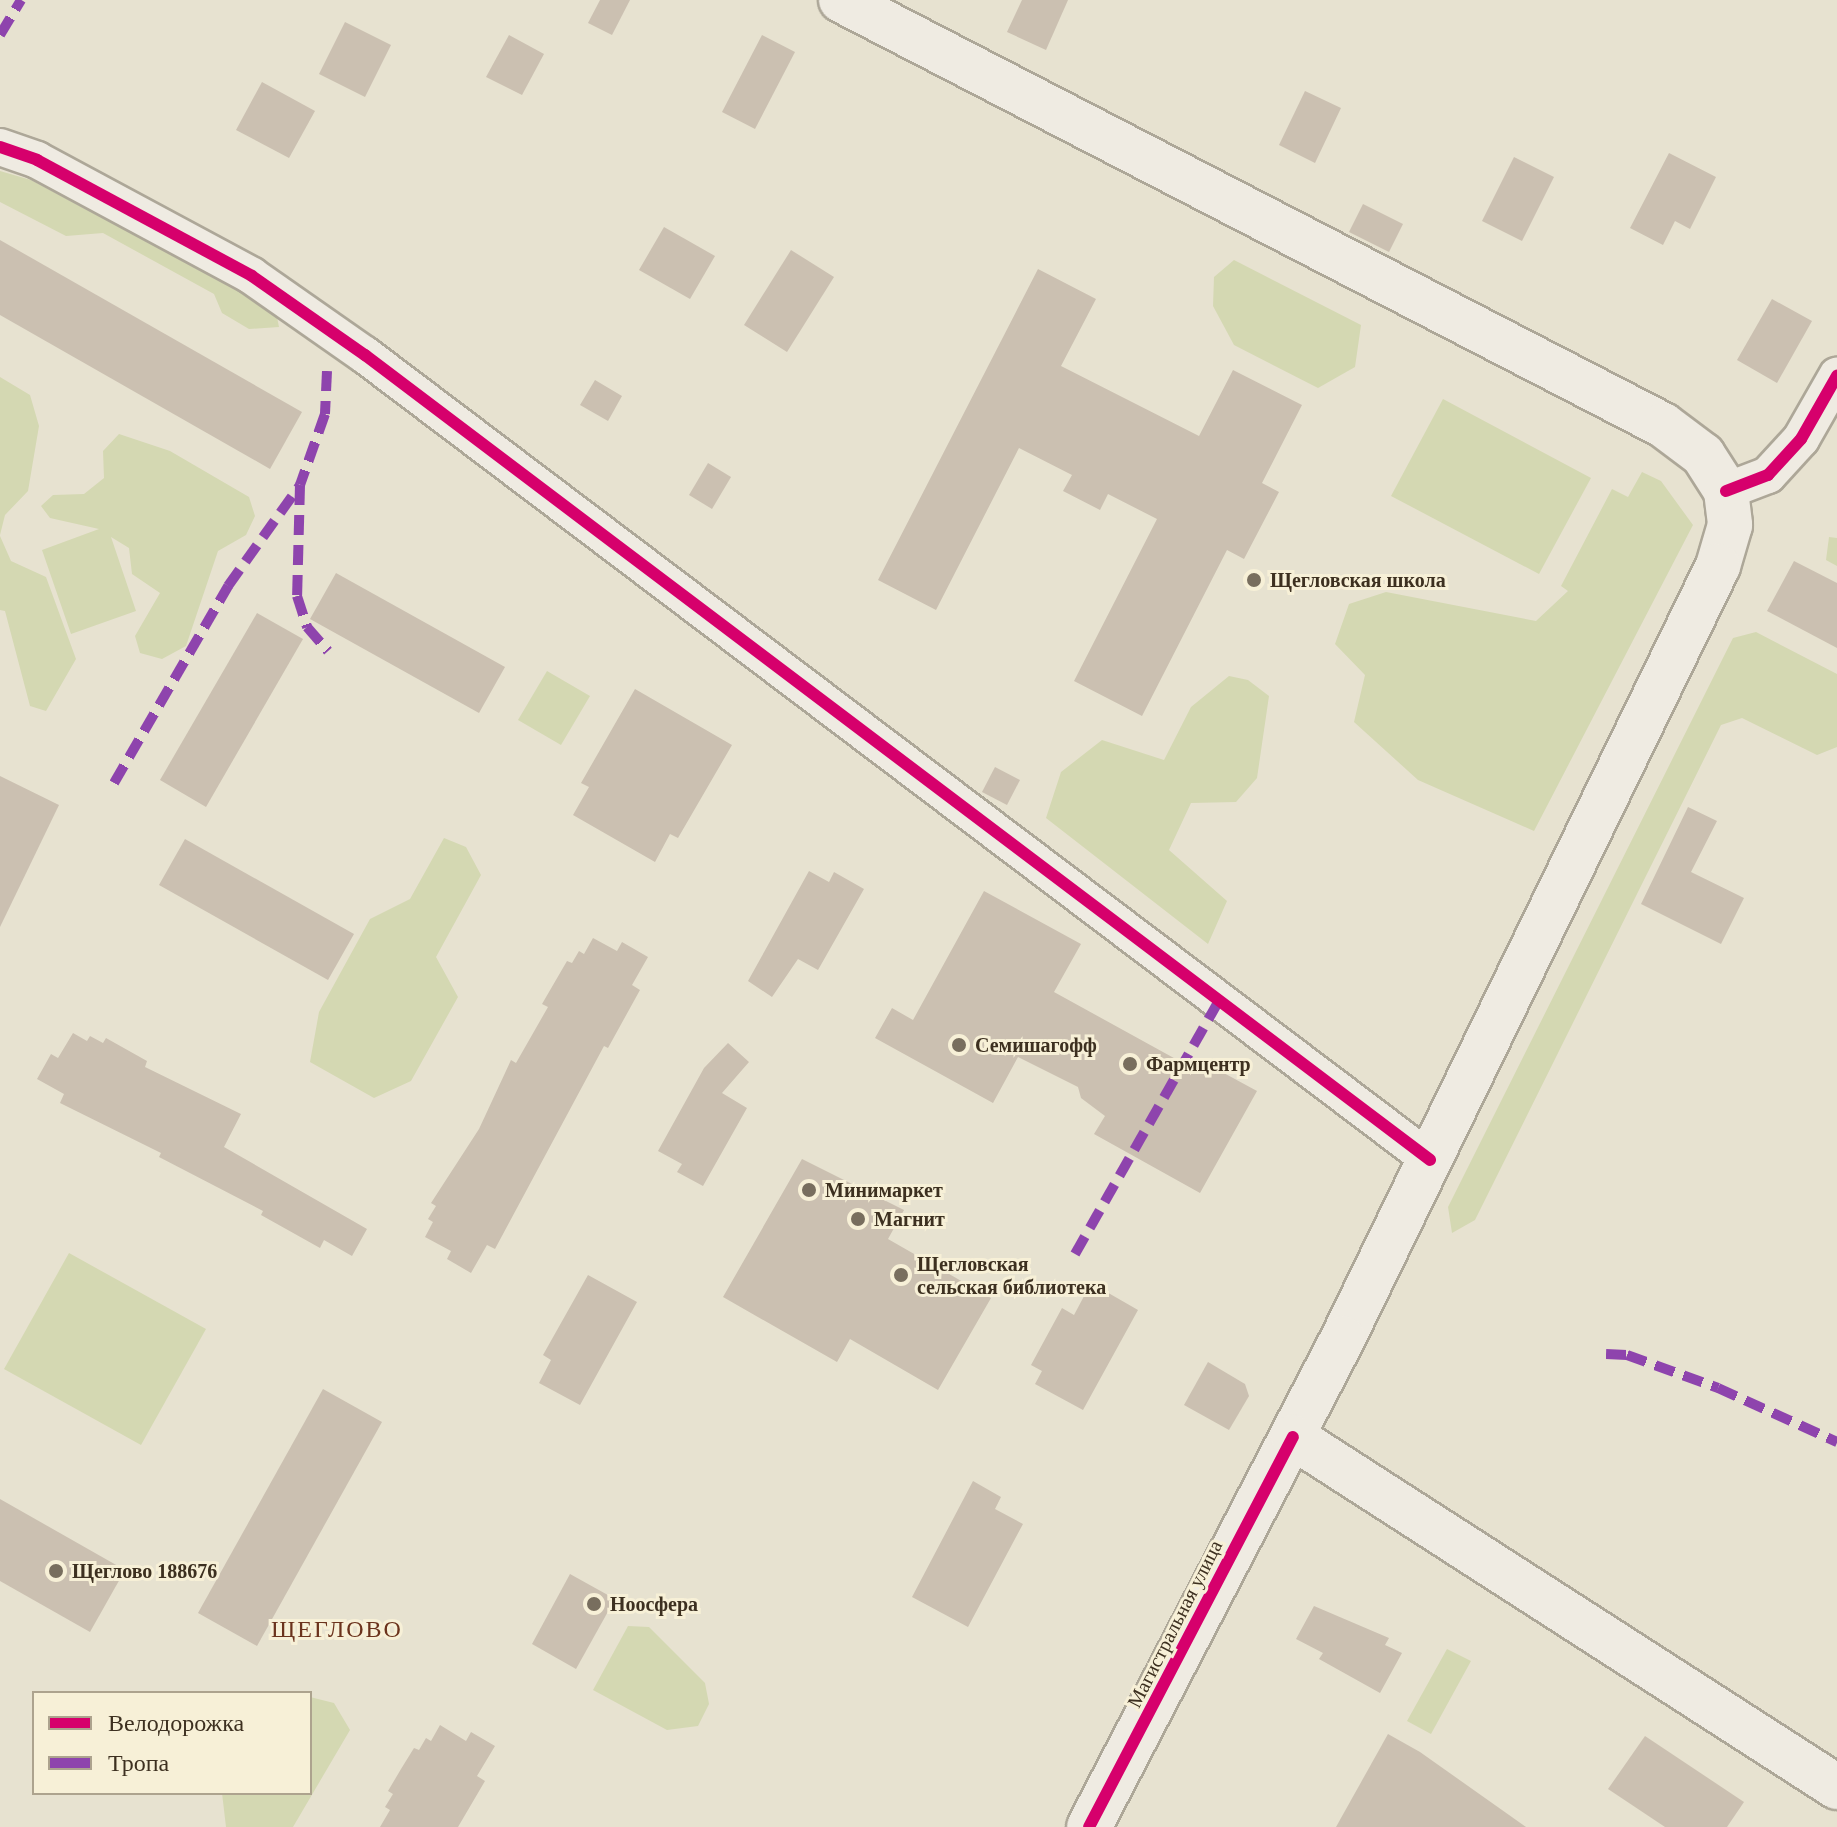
<!DOCTYPE html>
<html>
<head>
<meta charset="utf-8">
<style>
	body { margin:0 }
	#map { position:relative; width:1837px; height:1827px; overflow:hidden; background:#e7e2d0; font-family:Georgia,serif }
	div>[style] { position:absolute }
	[style*='--x'] { left:calc(var(--x)*1px); top:calc(var(--y)*1px); width:calc(var(--w)*1px); rotate:calc(var(--a)*1deg) }
	.green>* { inset:0; background:#d4d8b2 }
	.building>* { inset:0; background:#cbc0b1 }
	.roads { filter:drop-shadow(2px 0 #ada798) drop-shadow(-2px 0 #ada798) drop-shadow(0 2px #ada798) drop-shadow(0 -2px #ada798) }
	.street>* { height:36px; margin:-18px; padding:0 18px; transform-origin:18px; border-radius:18px; background:#efebe2 }
	.secondary>* { height:44px; margin:-22px; padding:0 22px; transform-origin:22px; border-radius:22px; background:#efebe2 }
	.quiet>* { height:10px; margin-top:-5px; transform-origin:0; background:repeating-linear-gradient(90deg,#8e44ad 0 20px,transparent 0 30px) }
	.cycleway>* { height:12px; margin:-6px; padding:0 6px; transform-origin:6px; border-radius:6px; background:#d6006c }
	.dots>* { width:22px; height:22px; translate:-50% -50%; box-sizing:border-box; border:4px solid #f7f0d7; border-radius:50% }
	span { translate:-50% -50%; white-space:nowrap; text-align:center; line-height:1.15; -webkit-text-stroke:6px #f7f0d7; paint-order:stroke }
	.poi-label { font-size:20px; color:#3d3020; font-weight:700 }
	.left { translate:0 -50%; text-align:left }
	.street-label { font-size:20px; color:#3d3020 }
	.quarter-label { font-size:24px; color:#6b331d; letter-spacing:2px }
	.legend { position:absolute; left:32px; top:1691px; width:280px; height:104px; box-sizing:border-box; background:#f7f0d7; border:2px solid #ada38e; margin:0; padding:10px 14px; list-style:none; font-size:24px; color:#3d3020 }
	.legend li { display:flex; align-items:center; gap:16px; height:40px }
	.legend b { width:40px; border:2px solid #ada38e }
</style>
</head>
<body>
<div id="map">
	<div class="green">
		<div style="clip-path:polygon(0 171px,31px 180px,248px 295px,277px 317px,279px 327px,249px 329px,222px 313px,214px 294px,103px 233px,66px 236px,0 202px)"></div>
		<div style="clip-path:polygon(1234px 260px,1361px 325px,1355px 367px,1318px 388px,1234px 345px,1213px 306px,1214px 277px)"></div>
		<div style="clip-path:polygon(0 377px,30px 395px,39px 426px,28px 491px,5px 515px,0 535px)"></div>
		<div style="clip-path:polygon(1443px 399px,1591px 478px,1539px 574px,1391px 496px)"></div>
		<div style="clip-path:polygon(119px 434px,170px 451px,249px 497px,255px 516px,246px 535px,218px 551px,186px 646px,162px 659px,140px 653px,135px 636px,160px 593px,132px 574px,129px 548px,111px 537px,136px 611px,71px 634px,42px 550px,99px 529px,50px 518px,41px 506px,53px 495px,84px 494px,104px 478px,103px 451px)"></div>
		<div style="clip-path:polygon(1642px 472px,1661px 481px,1693px 525px,1534px 831px,1418px 780px,1354px 722px,1365px 675px,1335px 644px,1349px 604px,1386px 592px,1536px 621px,1568px 591px,1561px 586px,1612px 489px,1628px 497px)"></div>
		<div style="clip-path:polygon(0 536px,11px 561px,46px 577px,76px 659px,46px 711px,30px 706px,5px 611px,0 610px)"></div>
		<div style="clip-path:polygon(1829px 537px,1837px 538px,1837px 566px,1826px 560px)"></div>
		<div style="clip-path:polygon(1756px 632px,1837px 674px,1837px 747px,1817px 755px,1742px 718px,1721px 725px,1475px 1220px,1452px 1233px,1448px 1207px,1733px 638px)"></div>
		<div style="clip-path:polygon(547px 671px,590px 696px,561px 745px,518px 720px)"></div>
		<div style="clip-path:polygon(1229px 676px,1248px 680px,1269px 696px,1257px 778px,1236px 802px,1191px 803px,1169px 850px,1227px 901px,1208px 944px,1046px 818px,1061px 772px,1102px 740px,1164px 760px,1191px 707px)"></div>
		<div style="clip-path:polygon(444px 838px,466px 847px,481px 875px,436px 957px,458px 997px,411px 1081px,374px 1098px,310px 1062px,319px 1012px,370px 919px,410px 899px)"></div>
		<div style="clip-path:polygon(69px 1253px,206px 1329px,141px 1445px,4px 1369px)"></div>
		<div style="clip-path:polygon(628px 1626px,649px 1627px,705px 1683px,709px 1704px,698px 1726px,667px 1730px,593px 1690px)"></div>
		<div style="clip-path:polygon(1447px 1649px,1471px 1661px,1431px 1734px,1407px 1721px)"></div>
		<div style="clip-path:polygon(310px 1697px,334px 1703px,350px 1730px,293px 1827px,226px 1827px,222px 1793px,310px 1793px)"></div>
	</div>
	<div class="building">
		<div style="clip-path:polygon(600px 0,630px 0,612px 35px,588px 23px)"></div>
		<div style="clip-path:polygon(1022px 0,1068px 0,1046px 50px,1007px 32px)"></div>
		<div style="clip-path:polygon(345px 22px,391px 45px,365px 97px,319px 74px)"></div>
		<div style="clip-path:polygon(509px 35px,544px 54px,522px 95px,486px 77px)"></div>
		<div style="clip-path:polygon(762px 35px,795px 52px,755px 129px,722px 112px)"></div>
		<div style="clip-path:polygon(262px 82px,315px 111px,289px 158px,236px 130px)"></div>
		<div style="clip-path:polygon(1305px 91px,1341px 108px,1315px 163px,1279px 145px)"></div>
		<div style="clip-path:polygon(1669px 153px,1716px 177px,1690px 229px,1675px 221px,1663px 245px,1630px 228px)"></div>
		<div style="clip-path:polygon(1514px 157px,1554px 177px,1522px 241px,1482px 221px)"></div>
		<div style="clip-path:polygon(1363px 204px,1403px 224px,1389px 252px,1349px 232px)"></div>
		<div style="clip-path:polygon(664px 227px,715px 256px,690px 299px,639px 270px)"></div>
		<div style="clip-path:polygon(0 240px,302px 412px,270px 469px,0 315px)"></div>
		<div style="clip-path:polygon(791px 250px,834px 277px,787px 352px,744px 325px)"></div>
		<div style="clip-path:polygon(1038px 269px,1096px 299px,1061px 366px,1199px 436px,1233px 370px,1302px 405px,1262px 483px,1279px 492px,1244px 559px,1227px 550px,1142px 716px,1074px 681px,1157px 519px,1108px 494px,1100px 510px,1063px 491px,1072px 475px,1019px 448px,936px 610px,878px 580px)"></div>
		<div style="clip-path:polygon(1772px 299px,1812px 321px,1777px 383px,1737px 360px)"></div>
		<div style="clip-path:polygon(595px 380px,622px 396px,608px 421px,580px 405px)"></div>
		<div style="clip-path:polygon(708px 463px,731px 477px,712px 509px,689px 495px)"></div>
		<div style="clip-path:polygon(1794px 561px,1837px 583px,1837px 648px,1767px 611px)"></div>
		<div style="clip-path:polygon(336px 573px,505px 667px,479px 713px,310px 619px)"></div>
		<div style="clip-path:polygon(257px 613px,303px 639px,206px 807px,160px 780px)"></div>
		<div style="clip-path:polygon(635px 689px,732px 745px,678px 838px,670px 834px,655px 862px,573px 815px,589px 787px,581px 783px)"></div>
		<div style="clip-path:polygon(995px 767px,1020px 780px,1007px 805px,982px 792px)"></div>
		<div style="clip-path:polygon(0 776px,59px 805px,0 927px)"></div>
		<div style="clip-path:polygon(1688px 807px,1717px 821px,1691px 872px,1744px 898px,1721px 944px,1641px 904px)"></div>
		<div style="clip-path:polygon(185px 839px,354px 934px,328px 980px,159px 885px)"></div>
		<div style="clip-path:polygon(809px 871px,829px 882px,834px 872px,864px 889px,818px 970px,798px 959px,772px 997px,748px 981px)"></div>
		<div style="clip-path:polygon(984px 891px,1081px 944px,1054px 992px,1192px 1068px,1198px 1059px,1257px 1091px,1200px 1193px,1094px 1134px,1105px 1116px,1081px 1098px,1078px 1087px,1018px 1057px,993px 1103px,875px 1038px,892px 1008px,913px 1020px)"></div>
		<div style="clip-path:polygon(593px 938px,617px 951px,622px 942px,648px 957px,632px 985px,640px 990px,608px 1048px,604px 1046px,495px 1249px,487px 1245px,471px 1273px,447px 1259px,451px 1251px,425px 1237px,433px 1222px,428px 1219px,436px 1206px,431px 1203px,479px 1129px,511px 1060px,516px 1063px,548px 1007px,542px 1004px,567px 961px,572px 963px,579px 951px,584px 954px)"></div>
		<div style="clip-path:polygon(73px 1033px,87px 1041px,90px 1036px,103px 1043px,106px 1038px,147px 1061px,145px 1067px,241px 1114px,224px 1147px,367px 1229px,352px 1256px,324px 1240px,320px 1248px,261px 1215px,263px 1211px,159px 1157px,161px 1153px,60px 1103px,64px 1094px,37px 1079px,51px 1054px,58px 1058px)"></div>
		<div style="clip-path:polygon(728px 1043px,749px 1062px,722px 1093px,747px 1108px,703px 1186px,677px 1172px,682px 1164px,658px 1151px,704px 1068px)"></div>
		<div style="clip-path:polygon(802px 1159px,904px 1210px,888px 1239px,991px 1298px,938px 1390px,850px 1339px,837px 1362px,723px 1297px)"></div>
		<div style="clip-path:polygon(588px 1275px,637px 1302px,580px 1405px,539px 1383px,551px 1360px,543px 1355px)"></div>
		<div style="clip-path:polygon(1091px 1283px,1138px 1310px,1083px 1410px,1035px 1384px,1042px 1371px,1031px 1365px,1062px 1308px,1074px 1315px)"></div>
		<div style="clip-path:polygon(1208px 1362px,1245px 1384px,1249px 1396px,1229px 1430px,1184px 1405px)"></div>
		<div style="clip-path:polygon(323px 1389px,382px 1422px,257px 1646px,198px 1613px)"></div>
		<div style="clip-path:polygon(973px 1481px,1001px 1497px,995px 1509px,1023px 1524px,968px 1627px,912px 1597px)"></div>
		<div style="clip-path:polygon(0 1499px,125px 1570px,90px 1632px,0 1581px)"></div>
		<div style="clip-path:polygon(570px 1574px,615px 1599px,576px 1669px,532px 1644px)"></div>
		<div style="clip-path:polygon(1314px 1606px,1389px 1638px,1385px 1645px,1402px 1653px,1380px 1693px,1319px 1659px,1323px 1653px,1296px 1639px)"></div>
		<div style="clip-path:polygon(440px 1725px,466px 1741px,471px 1732px,495px 1746px,477px 1776px,485px 1781px,458px 1827px,380px 1827px,390px 1810px,385px 1807px,393px 1794px,388px 1791px,401px 1769px,414px 1748px,419px 1750px,426px 1738px,431px 1741px)"></div>
		<div style="clip-path:polygon(1388px 1734px,1420px 1752px,1526px 1827px,1336px 1827px)"></div>
		<div style="clip-path:polygon(1645px 1736px,1744px 1802px,1727px 1827px,1665px 1827px,1608px 1789px)"></div>
	</div>
	<div class="roads">
		<div class="street">
			<div style="--x:0;--y:147;--w:39;--a:19"></div>
			<div style="--x:37;--y:160;--w:244;--a:28.3"></div>
			<div style="--x:252;--y:276;--w:138;--a:35"></div>
			<div style="--x:365;--y:355;--w:1335;--a:37.08"></div>
			<div style="--x:1726;--y:491;--w:45;--a:-20.9"></div>
			<div style="--x:1768;--y:475;--w:49;--a:-47.5"></div>
			<div style="--x:1801;--y:439;--w:73;--a:-60.3"></div>
		</div>
		<div class="secondary">
			<div style="--x:841;--y:0;--w:925;--a:27.34"></div>
			<div style="--x:1663;--y:425;--w:50;--a:36.9"></div>
			<div style="--x:1703;--y:455;--w:43;--a:57.4"></div>
			<div style="--x:1726;--y:491;--w:34;--a:83"></div>
			<div style="--x:1730;--y:525;--w:43;--a:106.3"></div>
			<div style="--x:1718;--y:566;--w:858;--a:115.91"></div>
			<div style="--x:1343;--y:1338;--w:551;--a:117.45"></div>
			<div style="--x:1293;--y:1437;--w:647;--a:32.76"></div>
		</div>
	</div>
	<div class="quiet">
		<div style="--x:0;--y:35;--w:41;--a:-59"></div>
		<div style="--x:327;--y:371;--w:43;--a:92.7"></div>
		<div style="--x:325;--y:414;--w:75;--a:109.4"></div>
		<div style="--x:300;--y:485;--w:111;--a:91.5"></div>
		<div style="--x:297;--y:596;--w:33;--a:72"></div>
		<div style="--x:307;--y:627;--w:32;--a:49"></div>
		<div style="--x:114;--y:783;--w:228;--a:-59.9"></div>
		<div style="--x:228;--y:586;--w:124;--a:-54.5"></div>
		<div style="--x:1075;--y:1254;--w:291;--a:-60.4"></div>
		<div style="--x:1606;--y:1354;--w:21;--a:3"></div>
		<div style="--x:1627;--y:1355;--w:97;--a:19.9"></div>
		<div style="--x:1718;--y:1388;--w:131;--a:24.4"></div>
	</div>
	<div class="cycleway">
		<div style="--x:0;--y:147;--w:39;--a:19"></div>
		<div style="--x:37;--y:160;--w:244;--a:28.3"></div>
		<div style="--x:252;--y:276;--w:138;--a:35"></div>
		<div style="--x:365;--y:355;--w:1335;--a:37.08"></div>
		<div style="--x:1726;--y:491;--w:45;--a:-20.9"></div>
		<div style="--x:1768;--y:475;--w:49;--a:-47.5"></div>
		<div style="--x:1801;--y:439;--w:73;--a:-60.3"></div>
		<div style="--x:1089;--y:1827;--w:440;--a:-62.4"></div>
	</div>
	<div class="dots">
		<div style="left:1254px;top:580px;background:#786e5e"></div>
		<div style="left:959px;top:1045px;background:#786e5e"></div>
		<div style="left:1130px;top:1064px;background:#786e5e"></div>
		<div style="left:809px;top:1190px;background:#786e5e"></div>
		<div style="left:858px;top:1219px;background:#786e5e"></div>
		<div style="left:901px;top:1275px;background:#786e5e"></div>
		<div style="left:56px;top:1571px;background:#786e5e"></div>
		<div style="left:594px;top:1604px;background:#786e5e"></div>
	</div>
	<div class="poi-label">
		<span class="left" style="left:1270px;top:580px">Щегловская школа</span>
		<span class="left" style="left:975px;top:1045px">Семишагофф</span>
		<span class="left" style="left:1146px;top:1064px">Фармцентр</span>
		<span class="left" style="left:825px;top:1190px">Минимаркет</span>
		<span class="left" style="left:874px;top:1219px">Магнит</span>
		<span class="left" style="left:917px;top:1276px">Щегловская<br>сельская библиотека</span>
		<span class="left" style="left:72px;top:1571px">Щеглово 188676</span>
		<span class="left" style="left:610px;top:1604px">Ноосфера</span>
	</div>
	<div class="street-label">
		<span style="left:1175px;top:1624px;rotate:-63deg">Магистральная улица</span>
	</div>
	<div class="quarter-label">
		<span style="left:337px;top:1630px">ЩЕГЛОВО</span>
	</div>
	<ul class="legend">
	<li><b style="height:10px;background:#d6006c"></b>Велодорожка</li>
	<li><b style="height:10px;background:#8e44ad"></b>Тропа</li>
	</ul>
</div>
</body>
</html>
